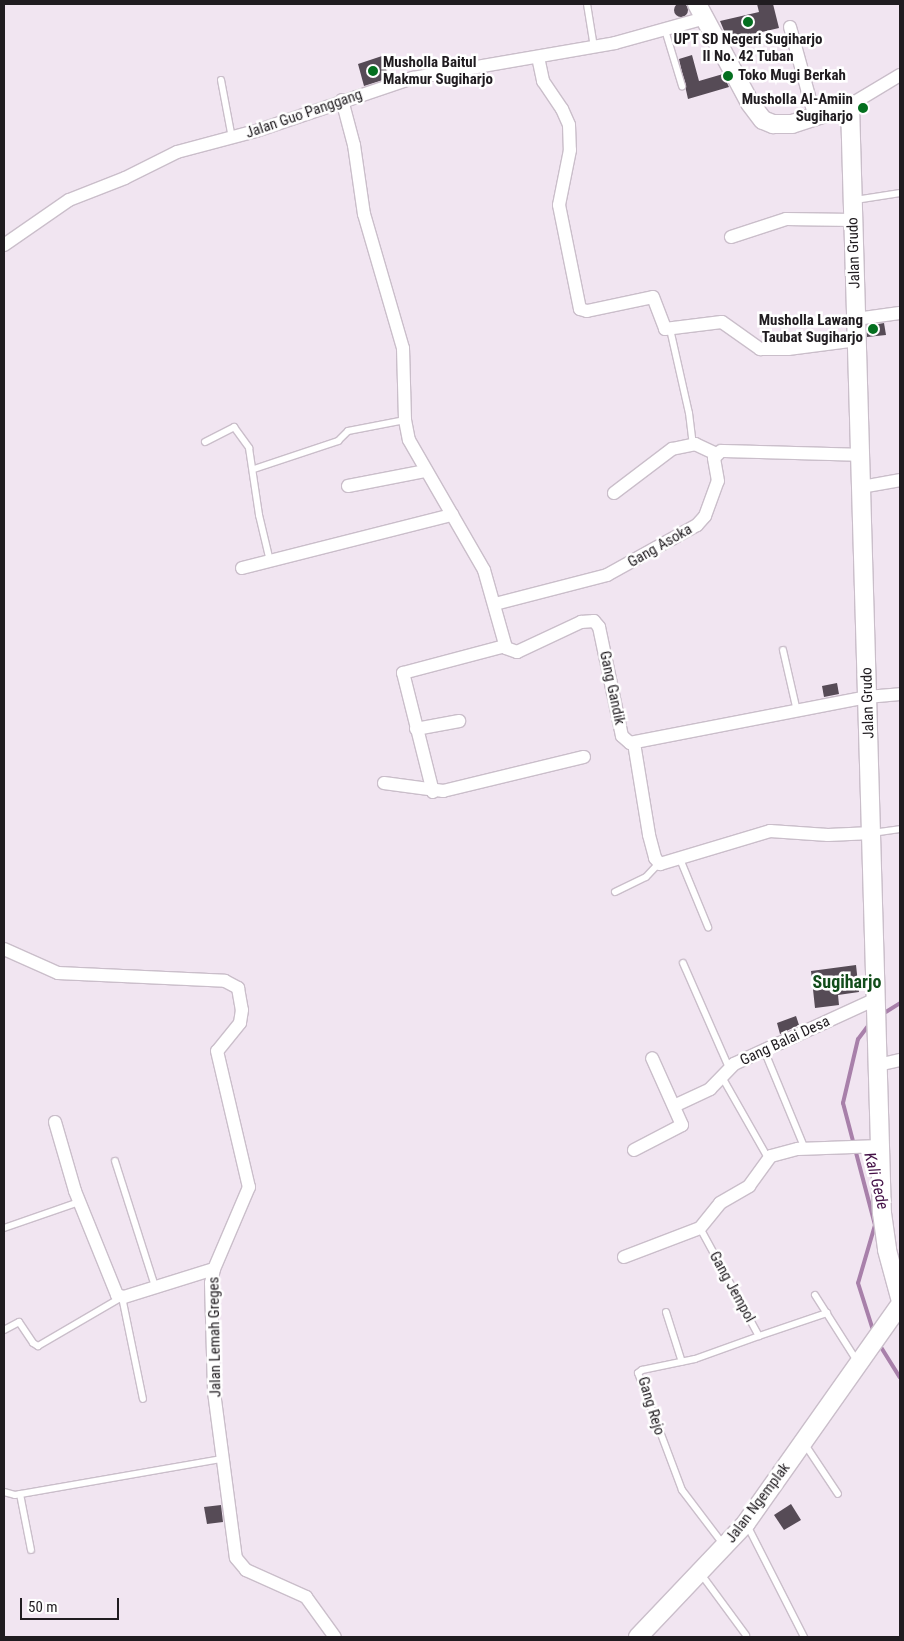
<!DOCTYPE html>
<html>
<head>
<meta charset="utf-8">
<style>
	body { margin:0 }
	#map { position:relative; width:904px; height:1641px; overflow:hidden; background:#f1e5f1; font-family:"Roboto Condensed",sans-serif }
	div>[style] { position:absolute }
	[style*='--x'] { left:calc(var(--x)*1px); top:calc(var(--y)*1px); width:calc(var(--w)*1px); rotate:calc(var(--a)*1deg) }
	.stream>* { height:4px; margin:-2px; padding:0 2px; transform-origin:2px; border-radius:2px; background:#a880aa }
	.building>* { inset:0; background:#564b56 }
	.round { border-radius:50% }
	.roads { filter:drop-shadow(1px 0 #cabeca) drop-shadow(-1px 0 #cabeca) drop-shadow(0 1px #cabeca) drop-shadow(0 -1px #cabeca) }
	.lane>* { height:6px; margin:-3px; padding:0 3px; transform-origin:3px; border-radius:3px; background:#fff }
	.street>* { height:12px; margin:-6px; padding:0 6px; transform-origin:6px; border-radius:6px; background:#fff }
	.secondary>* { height:18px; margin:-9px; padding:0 9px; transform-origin:9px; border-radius:9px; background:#fff }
	.dots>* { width:14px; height:14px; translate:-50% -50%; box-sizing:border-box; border:2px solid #fff; border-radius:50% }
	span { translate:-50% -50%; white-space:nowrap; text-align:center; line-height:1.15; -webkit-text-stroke:5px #fff; paint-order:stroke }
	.poi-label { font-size:15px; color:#201c20; font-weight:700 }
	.left { translate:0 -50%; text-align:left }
	.right { translate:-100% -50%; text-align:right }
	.street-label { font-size:15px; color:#201c20 }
	.water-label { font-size:16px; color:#441147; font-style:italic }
	.quarter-label { font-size:18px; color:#124d1b; font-weight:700 }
	.frame { position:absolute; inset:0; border:5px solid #201c20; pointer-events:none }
	.scale { position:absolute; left:20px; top:1598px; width:99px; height:22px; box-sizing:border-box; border:2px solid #201c20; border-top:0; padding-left:6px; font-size:15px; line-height:18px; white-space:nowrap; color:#201c20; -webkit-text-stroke:4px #fff; paint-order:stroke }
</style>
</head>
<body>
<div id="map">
	<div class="stream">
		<div style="--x:881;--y:1015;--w:22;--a:-32"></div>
		<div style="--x:871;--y:1022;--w:21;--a:127"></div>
		<div style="--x:858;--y:1039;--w:66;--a:103.2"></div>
		<div style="--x:843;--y:1103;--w:126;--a:75.3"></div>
		<div style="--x:875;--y:1225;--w:60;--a:106.3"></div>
		<div style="--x:858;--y:1283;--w:52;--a:72.3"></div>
		<div style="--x:879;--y:1344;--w:39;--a:58"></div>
	</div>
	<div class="building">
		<div class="round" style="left:674px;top:3px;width:14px;height:14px"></div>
		<div style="clip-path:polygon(757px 4px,773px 4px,779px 28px,728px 40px,720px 21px,759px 12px)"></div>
		<div style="clip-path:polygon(692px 55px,699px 81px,723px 74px,729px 87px,688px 99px,679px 59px)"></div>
		<div style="clip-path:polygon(382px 56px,389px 78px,364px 86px,358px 64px)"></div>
		<div style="clip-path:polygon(884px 323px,886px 335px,867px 337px,867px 326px)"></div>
		<div style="clip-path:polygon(837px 683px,839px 694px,824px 697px,822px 686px)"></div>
		<div style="clip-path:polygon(856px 965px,859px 992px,838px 995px,839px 1005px,815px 1008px,811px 971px)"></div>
		<div style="clip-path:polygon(796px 1016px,799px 1025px,780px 1034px,777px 1023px)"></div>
		<div style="clip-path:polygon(791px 1504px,801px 1520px,784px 1530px,774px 1515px)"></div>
		<div style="clip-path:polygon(221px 1505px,223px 1522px,207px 1524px,204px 1507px)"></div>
	</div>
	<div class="roads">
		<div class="lane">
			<div style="--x:587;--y:4;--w:44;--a:80.8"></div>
			<div style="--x:665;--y:30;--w:59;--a:73.1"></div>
			<div style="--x:221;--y:80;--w:59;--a:79.3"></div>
			<div style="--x:855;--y:200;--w:46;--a:-8.8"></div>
			<div style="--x:670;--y:329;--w:86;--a:77.3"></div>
			<div style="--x:689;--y:413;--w:31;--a:83"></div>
			<div style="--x:205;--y:442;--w:33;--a:-27"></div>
			<div style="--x:234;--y:427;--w:26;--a:54"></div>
			<div style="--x:249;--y:448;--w:68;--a:81.5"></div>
			<div style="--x:259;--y:515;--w:47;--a:76.6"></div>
			<div style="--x:254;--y:469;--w:89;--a:-18.4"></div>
			<div style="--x:338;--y:441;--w:14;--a:-45"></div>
			<div style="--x:348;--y:431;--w:58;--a:-10.9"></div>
			<div style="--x:783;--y:650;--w:63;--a:77.1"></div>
			<div style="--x:872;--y:833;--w:28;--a:-8"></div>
			<div style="--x:680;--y:859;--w:74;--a:67.6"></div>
			<div style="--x:615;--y:892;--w:34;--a:-26"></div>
			<div style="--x:646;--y:877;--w:19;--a:-47"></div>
			<div style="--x:683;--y:963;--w:115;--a:66.3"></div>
			<div style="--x:764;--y:1050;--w:107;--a:67.5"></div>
			<div style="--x:722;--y:1077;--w:93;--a:60.4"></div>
			<div style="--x:115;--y:1161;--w:131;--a:72.3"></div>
			<div style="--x:4;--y:1228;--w:79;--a:-19.1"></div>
			<div style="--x:700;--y:1228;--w:123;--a:61.4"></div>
			<div style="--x:759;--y:1336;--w:72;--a:-18.7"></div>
			<div style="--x:815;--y:1295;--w:78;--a:57.5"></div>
			<div style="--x:666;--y:1312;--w:52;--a:72.3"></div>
			<div style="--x:4;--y:1330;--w:17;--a:-28"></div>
			<div style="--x:19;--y:1322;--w:25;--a:56"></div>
			<div style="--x:33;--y:1343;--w:6;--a:31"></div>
			<div style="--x:38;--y:1346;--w:97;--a:-30.3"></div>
			<div style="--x:122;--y:1297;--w:104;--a:78.4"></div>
			<div style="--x:804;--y:1443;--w:61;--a:56.3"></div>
			<div style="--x:4;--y:1492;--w:11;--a:15"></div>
			<div style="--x:15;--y:1495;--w:210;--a:-9.9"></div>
			<div style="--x:20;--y:1494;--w:57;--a:78.9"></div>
			<div style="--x:747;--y:1525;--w:126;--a:63"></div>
			<div style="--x:723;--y:1544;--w:68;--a:-127.2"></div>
			<div style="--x:682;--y:1490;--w:125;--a:-110.6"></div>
			<div style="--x:638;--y:1373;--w:5;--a:-37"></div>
			<div style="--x:642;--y:1370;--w:54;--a:-11.7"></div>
			<div style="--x:695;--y:1359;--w:68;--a:-19.8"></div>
			<div style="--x:701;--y:1574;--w:76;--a:53.6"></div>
		</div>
		<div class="street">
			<div style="--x:790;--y:27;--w:94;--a:74.6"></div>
			<div style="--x:538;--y:57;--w:25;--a:78"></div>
			<div style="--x:543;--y:81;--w:34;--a:56"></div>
			<div style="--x:562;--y:109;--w:17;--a:66"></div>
			<div style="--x:569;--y:125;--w:25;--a:88"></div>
			<div style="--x:570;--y:150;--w:56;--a:101.3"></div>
			<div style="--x:559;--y:205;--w:106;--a:78.6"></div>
			<div style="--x:580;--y:309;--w:7;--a:16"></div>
			<div style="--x:587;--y:311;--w:67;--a:-12"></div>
			<div style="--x:653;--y:297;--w:34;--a:69"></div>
			<div style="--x:665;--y:329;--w:57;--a:-7"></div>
			<div style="--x:722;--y:322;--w:47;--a:35.4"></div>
			<div style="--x:760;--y:349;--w:28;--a:0"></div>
			<div style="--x:788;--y:349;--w:70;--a:-7.4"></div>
			<div style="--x:342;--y:100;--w:47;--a:75.1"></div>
			<div style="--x:354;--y:145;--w:70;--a:81.8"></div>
			<div style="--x:364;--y:214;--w:140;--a:73.8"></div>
			<div style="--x:403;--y:348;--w:72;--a:88.4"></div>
			<div style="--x:405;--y:420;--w:20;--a:79"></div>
			<div style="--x:409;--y:440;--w:150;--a:60"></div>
			<div style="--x:484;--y:570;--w:81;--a:74.2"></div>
			<div style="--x:506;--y:648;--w:12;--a:20"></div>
			<div style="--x:517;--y:652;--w:71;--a:-25.1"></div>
			<div style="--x:581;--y:622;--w:13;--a:-4"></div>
			<div style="--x:594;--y:621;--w:8;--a:50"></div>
			<div style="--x:599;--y:627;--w:111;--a:78.1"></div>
			<div style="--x:622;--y:736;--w:11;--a:41"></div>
			<div style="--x:630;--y:743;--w:241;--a:-11"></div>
			<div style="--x:867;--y:697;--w:33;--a:-5"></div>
			<div style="--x:850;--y:105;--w:58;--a:-31"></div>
			<div style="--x:731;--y:237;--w:58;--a:-18.1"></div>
			<div style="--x:786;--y:219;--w:67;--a:0.9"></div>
			<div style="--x:4;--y:245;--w:79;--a:-34.7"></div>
			<div style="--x:69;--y:200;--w:60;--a:-21.4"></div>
			<div style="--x:125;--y:178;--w:58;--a:-26.6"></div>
			<div style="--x:177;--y:152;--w:82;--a:-14.9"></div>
			<div style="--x:256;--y:131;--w:166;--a:-18.7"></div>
			<div style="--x:413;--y:78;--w:205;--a:-9.8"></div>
			<div style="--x:615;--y:43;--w:93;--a:-15.5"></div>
			<div style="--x:856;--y:319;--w:44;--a:-7.8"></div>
			<div style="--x:348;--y:486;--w:78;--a:-11"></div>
			<div style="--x:861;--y:487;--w:40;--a:-10"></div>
			<div style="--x:614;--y:493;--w:73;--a:-37.2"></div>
			<div style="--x:672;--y:449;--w:24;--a:-12"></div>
			<div style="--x:695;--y:444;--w:23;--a:25"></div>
			<div style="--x:242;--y:568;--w:217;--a:-14.2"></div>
			<div style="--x:495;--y:604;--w:116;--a:-14.5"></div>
			<div style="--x:607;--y:575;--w:103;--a:-29.1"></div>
			<div style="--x:697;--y:525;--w:12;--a:-48"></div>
			<div style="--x:705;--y:516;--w:37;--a:-70"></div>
			<div style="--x:718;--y:481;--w:23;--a:-100"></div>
			<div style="--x:714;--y:458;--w:10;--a:-45"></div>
			<div style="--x:721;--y:451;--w:139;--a:1.6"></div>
			<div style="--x:416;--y:729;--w:44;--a:-10.5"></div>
			<div style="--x:634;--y:743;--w:93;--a:80.7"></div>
			<div style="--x:649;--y:835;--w:24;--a:75"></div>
			<div style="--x:655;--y:858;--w:8;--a:50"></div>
			<div style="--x:660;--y:864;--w:115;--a:-16.7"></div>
			<div style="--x:770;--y:831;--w:58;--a:3.9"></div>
			<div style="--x:828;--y:835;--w:44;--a:-2.6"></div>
			<div style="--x:384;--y:783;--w:60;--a:7.7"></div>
			<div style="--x:443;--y:791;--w:145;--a:-13.6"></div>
			<div style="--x:433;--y:792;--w:123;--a:-104.1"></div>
			<div style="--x:403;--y:673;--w:106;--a:-14.8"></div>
			<div style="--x:4;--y:949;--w:59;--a:24"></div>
			<div style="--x:58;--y:973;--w:167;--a:2.7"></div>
			<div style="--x:225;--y:981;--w:15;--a:28"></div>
			<div style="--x:238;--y:988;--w:22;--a:80"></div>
			<div style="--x:242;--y:1010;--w:13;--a:99"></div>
			<div style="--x:240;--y:1023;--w:36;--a:129"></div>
			<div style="--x:217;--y:1051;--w:140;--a:76.8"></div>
			<div style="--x:249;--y:1187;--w:89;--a:113.1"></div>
			<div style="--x:878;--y:1065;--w:23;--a:-13"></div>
			<div style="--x:674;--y:1106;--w:40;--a:-25"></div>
			<div style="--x:710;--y:1089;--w:35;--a:-46"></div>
			<div style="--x:734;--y:1064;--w:156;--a:-24.6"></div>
			<div style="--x:55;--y:1122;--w:72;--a:73.8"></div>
			<div style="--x:75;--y:1191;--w:112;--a:68"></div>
			<div style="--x:117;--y:1295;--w:7;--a:16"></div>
			<div style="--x:124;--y:1297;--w:94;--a:-17.3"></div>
			<div style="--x:214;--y:1269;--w:14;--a:102"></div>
			<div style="--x:211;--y:1283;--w:109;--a:88.4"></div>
			<div style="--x:214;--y:1392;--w:167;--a:82.5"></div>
			<div style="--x:236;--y:1558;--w:16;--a:50"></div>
			<div style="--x:246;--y:1570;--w:66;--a:24.2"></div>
			<div style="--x:306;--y:1597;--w:49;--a:54.1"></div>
			<div style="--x:634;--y:1150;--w:54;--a:-27.5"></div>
			<div style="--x:682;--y:1125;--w:73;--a:-114.1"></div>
			<div style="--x:624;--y:1257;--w:81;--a:-20.9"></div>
			<div style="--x:700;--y:1228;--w:32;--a:-51"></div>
			<div style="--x:720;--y:1203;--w:34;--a:-30"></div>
			<div style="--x:749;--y:1186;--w:37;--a:-54"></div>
			<div style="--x:771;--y:1156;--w:28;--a:-15"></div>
			<div style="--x:798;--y:1149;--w:82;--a:-2.1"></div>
		</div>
		<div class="secondary">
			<div style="--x:697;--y:4;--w:112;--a:61.8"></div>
			<div style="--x:750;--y:103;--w:21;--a:53"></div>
			<div style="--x:763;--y:120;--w:11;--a:22"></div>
			<div style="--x:773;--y:124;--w:19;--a:0"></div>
			<div style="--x:792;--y:124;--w:61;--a:-18.1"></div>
			<div style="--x:850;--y:105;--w:1108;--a:88.35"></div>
			<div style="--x:882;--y:1213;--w:37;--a:82"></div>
			<div style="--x:887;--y:1250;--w:50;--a:74.8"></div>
			<div style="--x:638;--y:1637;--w:157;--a:-46.5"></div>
			<div style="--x:746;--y:1523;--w:267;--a:-54.8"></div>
		</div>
	</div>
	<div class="dots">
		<div style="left:748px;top:22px;background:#046f1f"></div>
		<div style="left:373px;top:71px;background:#046f1f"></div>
		<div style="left:728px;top:76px;background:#046f1f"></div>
		<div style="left:863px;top:108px;background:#046f1f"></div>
		<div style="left:873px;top:329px;background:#046f1f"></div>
	</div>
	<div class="poi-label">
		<span style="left:748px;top:48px">UPT SD Negeri Sugiharjo<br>II No. 42 Tuban</span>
		<span class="left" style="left:383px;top:71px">Musholla Baitul<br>Makmur Sugiharjo</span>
		<span class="left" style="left:738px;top:76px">Toko Mugi Berkah</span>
		<span class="right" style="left:853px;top:108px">Musholla Al-Amiin<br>Sugiharjo</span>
		<span class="right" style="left:863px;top:329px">Musholla Lawang<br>Taubat Sugiharjo</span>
	</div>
	<div class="street-label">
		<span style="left:304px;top:114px;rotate:-19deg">Jalan Guo Panggang</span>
		<span style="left:854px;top:253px;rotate:-92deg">Jalan Grudo</span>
		<span style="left:660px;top:546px;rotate:-30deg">Gang Asoka</span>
		<span style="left:612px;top:688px;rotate:78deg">Gang Gandik</span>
		<span style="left:868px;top:703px;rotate:-92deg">Jalan Grudo</span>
		<span style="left:785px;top:1041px;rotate:-25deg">Gang Balai Desa</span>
		<span style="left:732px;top:1287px;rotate:61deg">Gang Jempol</span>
		<span style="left:215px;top:1337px;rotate:-91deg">Jalan Lemah Greges</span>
		<span style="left:651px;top:1406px;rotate:73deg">Gang Rejo</span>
		<span style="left:758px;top:1503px;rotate:-53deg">Jalan Ngemplak</span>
	</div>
	<div class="water-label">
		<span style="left:876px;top:1181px;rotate:76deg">Kali Gede</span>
	</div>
	<div class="quarter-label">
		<span style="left:847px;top:982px">Sugiharjo</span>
	</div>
	<div class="frame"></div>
	<div class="scale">50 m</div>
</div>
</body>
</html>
